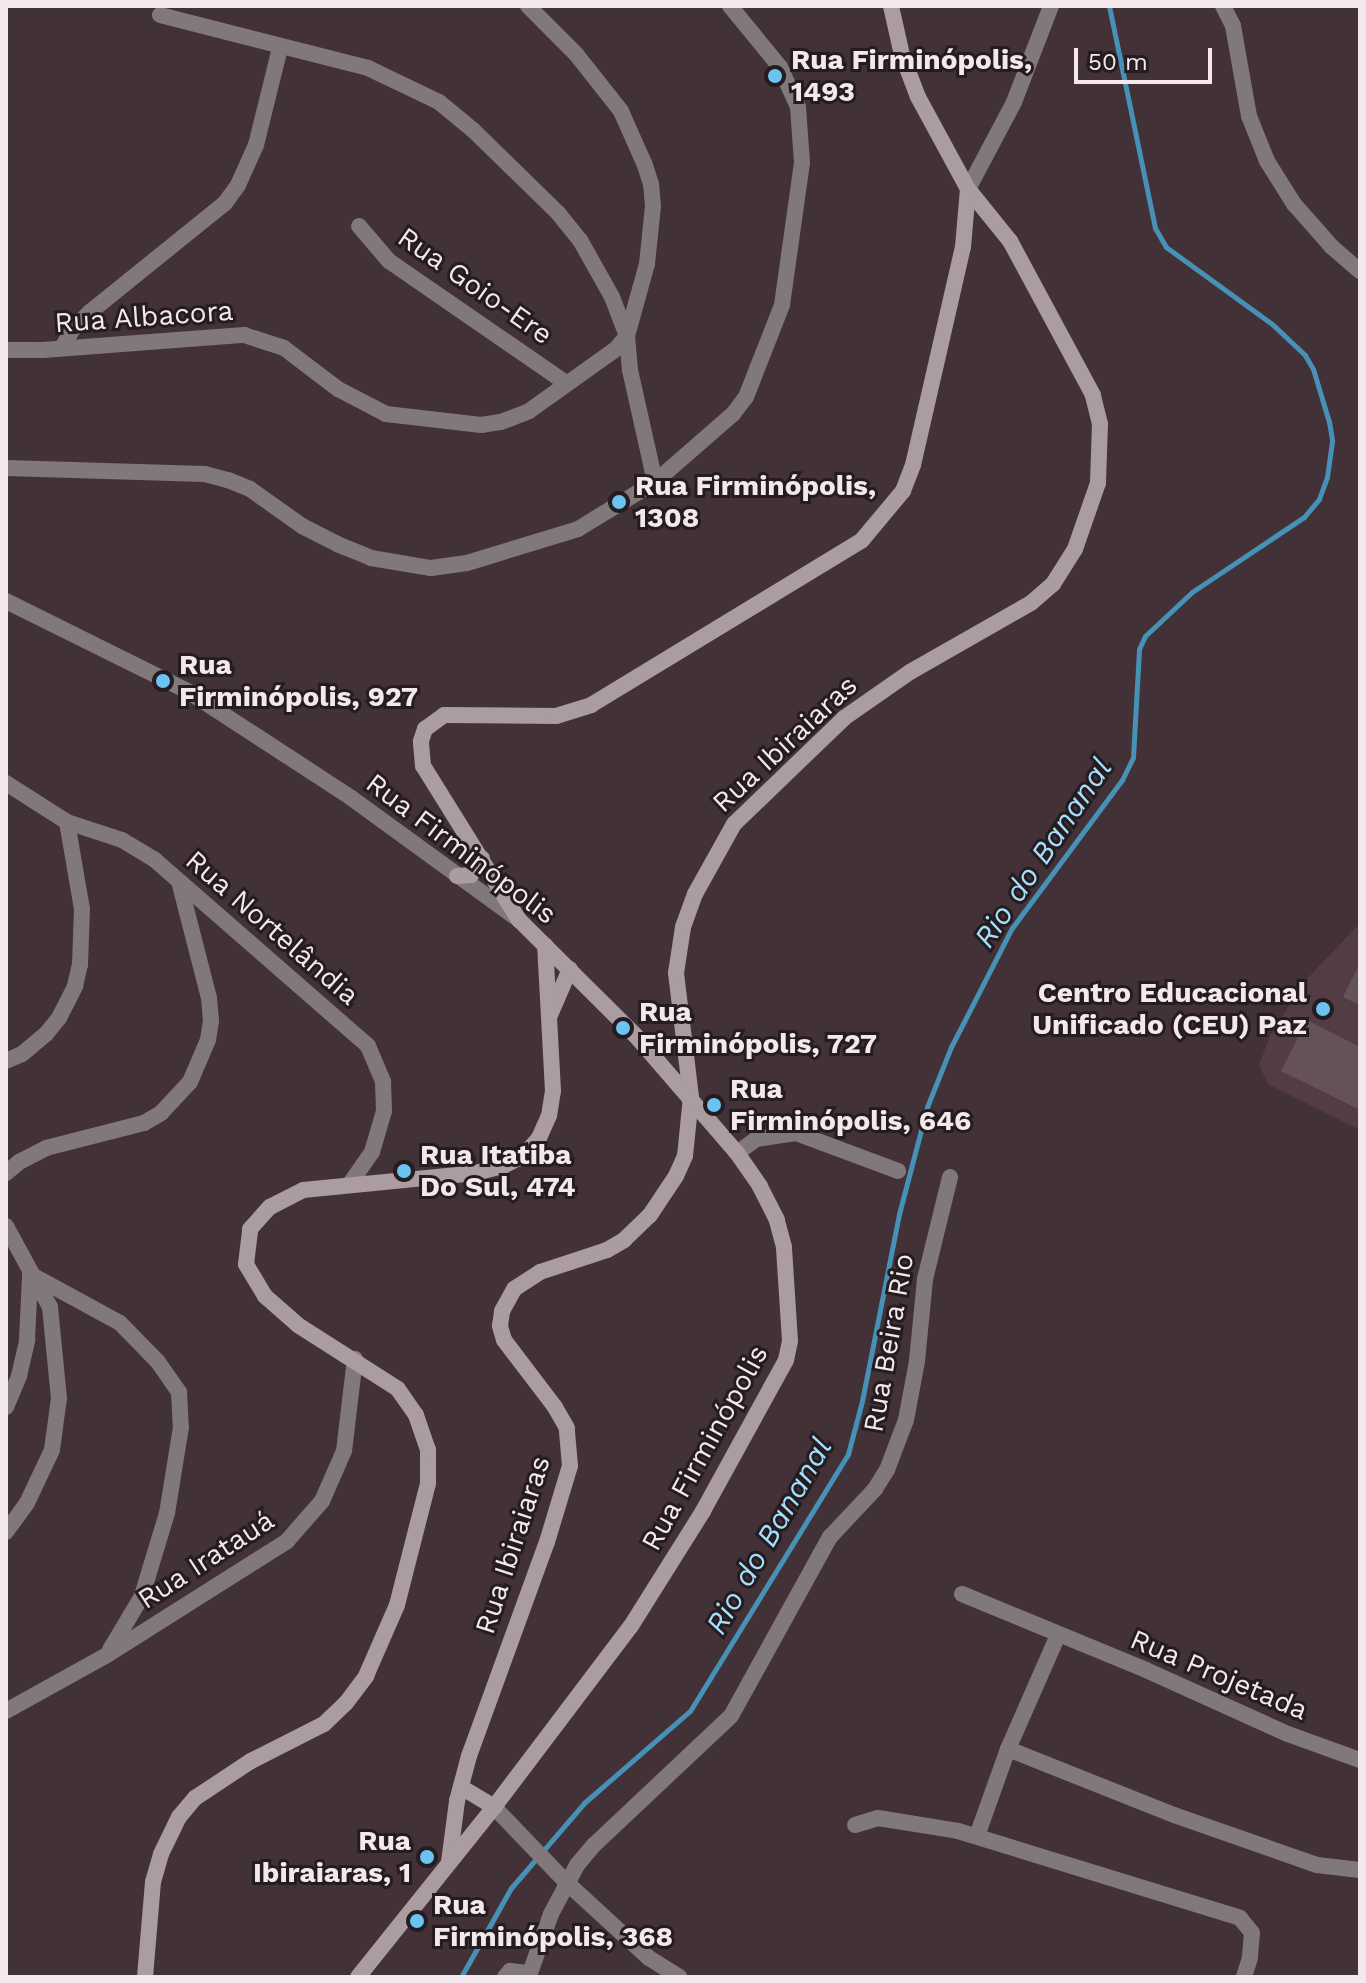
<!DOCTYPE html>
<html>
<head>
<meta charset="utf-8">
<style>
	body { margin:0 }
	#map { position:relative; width:1366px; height:1983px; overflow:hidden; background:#433138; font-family:"Work Sans",sans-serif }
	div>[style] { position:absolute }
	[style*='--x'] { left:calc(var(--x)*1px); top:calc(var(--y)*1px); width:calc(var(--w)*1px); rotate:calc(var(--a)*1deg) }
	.built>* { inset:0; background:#543c45 }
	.stream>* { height:5px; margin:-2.5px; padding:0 2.5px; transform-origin:2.5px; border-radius:2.5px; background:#4790b6 }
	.building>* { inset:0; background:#655259 }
	.street>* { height:16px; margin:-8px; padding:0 8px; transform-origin:8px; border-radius:8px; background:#81787b }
	.secondary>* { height:16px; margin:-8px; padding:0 8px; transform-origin:8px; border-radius:8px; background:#aa9ca1 }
	.dots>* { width:22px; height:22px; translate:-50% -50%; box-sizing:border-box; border:4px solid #241c1f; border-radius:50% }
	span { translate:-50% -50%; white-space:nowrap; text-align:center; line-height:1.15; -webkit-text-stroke:6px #241c1f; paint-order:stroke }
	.poi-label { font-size:28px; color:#f4e8ec; font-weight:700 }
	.left { translate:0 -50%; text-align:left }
	.right { translate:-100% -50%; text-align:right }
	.street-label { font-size:28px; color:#f4e8ec }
	.water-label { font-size:30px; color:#a5defe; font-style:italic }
	.frame { position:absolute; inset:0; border:8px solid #f4e8ec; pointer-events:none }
	.scale { position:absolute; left:1074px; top:48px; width:138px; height:36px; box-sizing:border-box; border:4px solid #f4e8ec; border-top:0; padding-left:10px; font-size:24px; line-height:28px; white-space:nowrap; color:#f4e8ec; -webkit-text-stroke:6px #241c1f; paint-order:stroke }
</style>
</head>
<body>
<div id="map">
	<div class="built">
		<div style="clip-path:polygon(1360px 923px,1360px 1130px,1268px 1084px,1259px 1065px,1270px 1036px,1304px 982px)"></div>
	</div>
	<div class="stream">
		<div style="--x:461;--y:1977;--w:102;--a:-60.7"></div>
		<div style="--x:511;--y:1888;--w:112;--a:-49.3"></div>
		<div style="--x:584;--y:1803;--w:140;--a:-41"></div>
		<div style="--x:690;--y:1711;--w:302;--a:-58.4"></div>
		<div style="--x:848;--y:1454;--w:55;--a:-75.2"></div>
		<div style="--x:862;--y:1401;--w:191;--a:-78.8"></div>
		<div style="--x:899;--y:1214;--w:111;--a:-75.3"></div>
		<div style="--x:927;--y:1107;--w:65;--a:-68.2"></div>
		<div style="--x:951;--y:1047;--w:134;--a:-62.9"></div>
		<div style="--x:1012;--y:928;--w:184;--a:-53.4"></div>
		<div style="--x:1122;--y:780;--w:25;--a:-64"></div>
		<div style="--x:1133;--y:757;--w:108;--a:-86.8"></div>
		<div style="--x:1139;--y:649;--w:14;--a:-65"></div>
		<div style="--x:1145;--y:636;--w:64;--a:-43.1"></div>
		<div style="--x:1192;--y:592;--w:135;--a:-33.8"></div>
		<div style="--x:1304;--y:517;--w:23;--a:-50"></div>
		<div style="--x:1319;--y:499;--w:23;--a:-70"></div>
		<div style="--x:1327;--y:477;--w:37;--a:-82"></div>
		<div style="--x:1332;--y:440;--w:18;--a:-99"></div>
		<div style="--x:1329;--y:422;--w:55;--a:-106.8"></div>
		<div style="--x:1313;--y:369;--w:16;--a:-120"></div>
		<div style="--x:1305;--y:355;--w:45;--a:-136.8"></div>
		<div style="--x:1272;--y:324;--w:131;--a:-144"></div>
		<div style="--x:1166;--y:247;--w:22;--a:-120"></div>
		<div style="--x:1155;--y:228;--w:227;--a:-101.7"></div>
	</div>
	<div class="building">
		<div style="clip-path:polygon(1360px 963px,1360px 1005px,1343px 997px)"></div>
		<div style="clip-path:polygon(1307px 1020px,1360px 1047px,1360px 1110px,1281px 1071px)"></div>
	</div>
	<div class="street">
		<div style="--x:1223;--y:6;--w:22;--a:63"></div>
		<div style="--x:1233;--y:26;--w:91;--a:79.9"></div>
		<div style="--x:1249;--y:116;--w:48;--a:68.2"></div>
		<div style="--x:1267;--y:161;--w:51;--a:57.9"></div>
		<div style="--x:1294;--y:204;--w:57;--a:48.5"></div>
		<div style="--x:1332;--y:247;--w:37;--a:41"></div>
		<div style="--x:160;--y:15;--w:215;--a:14.3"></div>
		<div style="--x:368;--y:68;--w:79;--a:25.6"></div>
		<div style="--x:439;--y:102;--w:44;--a:39.5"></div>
		<div style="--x:473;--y:130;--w:119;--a:44.3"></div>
		<div style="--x:558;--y:213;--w:35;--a:51"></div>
		<div style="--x:580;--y:240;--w:65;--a:60.7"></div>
		<div style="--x:612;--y:297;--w:42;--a:69"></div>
		<div style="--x:627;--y:336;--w:34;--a:85"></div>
		<div style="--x:630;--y:370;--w:115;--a:77.4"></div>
		<div style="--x:968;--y:189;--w:98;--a:-62.1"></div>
		<div style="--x:1014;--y:102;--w:103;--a:-68.9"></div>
		<div style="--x:359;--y:226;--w:46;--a:49.4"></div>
		<div style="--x:389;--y:261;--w:216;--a:34.6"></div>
		<div style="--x:63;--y:346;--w:20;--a:-60"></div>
		<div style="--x:73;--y:329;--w:24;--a:-45"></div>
		<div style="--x:90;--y:312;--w:174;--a:-38.9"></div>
		<div style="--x:225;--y:203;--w:22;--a:-54"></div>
		<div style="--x:238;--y:185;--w:44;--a:-65.8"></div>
		<div style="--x:256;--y:145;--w:100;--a:-76.1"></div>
		<div style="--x:6;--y:350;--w:37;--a:0"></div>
		<div style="--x:43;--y:350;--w:202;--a:-4.3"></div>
		<div style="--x:244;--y:335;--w:42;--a:18"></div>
		<div style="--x:284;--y:348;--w:68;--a:37.2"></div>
		<div style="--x:338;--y:389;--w:54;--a:27.5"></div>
		<div style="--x:386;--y:414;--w:96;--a:6.6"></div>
		<div style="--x:481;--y:425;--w:20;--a:-9"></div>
		<div style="--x:501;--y:422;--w:30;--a:-21"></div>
		<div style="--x:529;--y:411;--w:107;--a:-35.5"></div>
		<div style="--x:616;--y:349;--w:17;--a:-50"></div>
		<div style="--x:627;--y:336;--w:75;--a:-74.5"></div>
		<div style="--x:647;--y:264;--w:58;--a:-84.1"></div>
		<div style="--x:653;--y:206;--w:22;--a:-95"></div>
		<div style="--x:651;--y:184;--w:22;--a:-108"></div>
		<div style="--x:644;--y:163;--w:57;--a:-113.9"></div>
		<div style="--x:621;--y:111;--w:73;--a:-128.3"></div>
		<div style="--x:576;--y:54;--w:68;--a:-135"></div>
		<div style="--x:6;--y:468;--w:199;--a:1.7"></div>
		<div style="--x:205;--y:474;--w:24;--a:15"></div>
		<div style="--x:228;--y:480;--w:24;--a:22"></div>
		<div style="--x:250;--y:489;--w:64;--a:35.4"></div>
		<div style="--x:302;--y:526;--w:39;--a:27"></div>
		<div style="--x:337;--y:544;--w:37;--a:22"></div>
		<div style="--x:371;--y:558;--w:61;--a:9.5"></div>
		<div style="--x:431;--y:568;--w:36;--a:-8"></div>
		<div style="--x:467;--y:563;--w:116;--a:-17"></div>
		<div style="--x:578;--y:529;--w:90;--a:-31.4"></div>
		<div style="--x:655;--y:482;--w:103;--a:-41.1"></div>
		<div style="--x:733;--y:414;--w:21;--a:-53"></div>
		<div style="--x:746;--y:397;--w:99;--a:-68.6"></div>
		<div style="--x:782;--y:305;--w:144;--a:-82"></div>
		<div style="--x:802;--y:162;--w:55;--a:-94.2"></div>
		<div style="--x:798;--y:107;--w:44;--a:-114.2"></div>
		<div style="--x:780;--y:67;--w:79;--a:-129.3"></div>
		<div style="--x:6;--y:601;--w:204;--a:26.4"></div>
		<div style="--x:189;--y:692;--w:192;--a:33.1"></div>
		<div style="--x:350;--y:797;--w:209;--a:36"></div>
		<div style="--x:6;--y:783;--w:72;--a:32.6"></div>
		<div style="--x:67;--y:822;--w:58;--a:18.1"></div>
		<div style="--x:122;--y:840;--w:39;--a:31"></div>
		<div style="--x:155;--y:860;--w:283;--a:41.1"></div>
		<div style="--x:368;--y:1046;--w:39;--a:67"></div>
		<div style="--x:383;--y:1082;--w:29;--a:88"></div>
		<div style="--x:384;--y:1111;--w:43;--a:106.3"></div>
		<div style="--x:372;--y:1152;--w:40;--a:124.9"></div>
		<div style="--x:6;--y:1061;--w:17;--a:-24"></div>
		<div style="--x:22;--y:1054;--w:31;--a:-40"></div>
		<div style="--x:46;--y:1034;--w:21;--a:-51"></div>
		<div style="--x:59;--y:1018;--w:36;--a:-63"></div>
		<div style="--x:75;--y:986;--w:22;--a:-77"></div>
		<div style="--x:80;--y:965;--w:56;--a:-88"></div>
		<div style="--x:82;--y:909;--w:88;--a:-99.8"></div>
		<div style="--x:737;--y:1153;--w:24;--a:-36"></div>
		<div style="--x:756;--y:1139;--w:40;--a:-8.5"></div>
		<div style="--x:796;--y:1133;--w:109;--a:20.4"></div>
		<div style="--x:6;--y:1173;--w:17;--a:-40"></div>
		<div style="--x:19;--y:1162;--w:30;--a:-27"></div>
		<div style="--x:46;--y:1148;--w:101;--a:-14.3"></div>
		<div style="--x:144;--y:1123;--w:20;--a:-30"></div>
		<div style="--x:161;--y:1113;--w:42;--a:-46.9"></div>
		<div style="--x:190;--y:1082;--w:46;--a:-66.8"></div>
		<div style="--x:208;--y:1040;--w:19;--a:-81"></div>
		<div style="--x:211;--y:1021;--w:23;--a:-95"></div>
		<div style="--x:209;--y:998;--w:117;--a:-104.4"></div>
		<div style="--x:6;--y:1226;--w:92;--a:61.5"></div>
		<div style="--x:50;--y:1307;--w:91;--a:84.4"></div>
		<div style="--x:59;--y:1398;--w:52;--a:97.7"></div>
		<div style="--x:52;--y:1450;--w:59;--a:115.3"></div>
		<div style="--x:27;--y:1503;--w:36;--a:126"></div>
		<div style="--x:30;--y:1274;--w:102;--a:28.6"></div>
		<div style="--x:120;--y:1323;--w:54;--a:45.7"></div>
		<div style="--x:158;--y:1362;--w:37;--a:55"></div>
		<div style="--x:179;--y:1392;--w:35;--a:87"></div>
		<div style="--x:181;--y:1427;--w:87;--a:99.2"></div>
		<div style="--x:167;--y:1513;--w:87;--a:106.8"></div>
		<div style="--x:142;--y:1596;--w:63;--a:120.7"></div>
		<div style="--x:6;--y:1407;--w:34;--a:-67"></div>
		<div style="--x:19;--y:1376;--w:37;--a:-77"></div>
		<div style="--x:27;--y:1340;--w:64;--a:-87.3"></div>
		<div style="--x:962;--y:1594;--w:199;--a:22.4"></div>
		<div style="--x:1146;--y:1670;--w:156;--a:24.3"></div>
		<div style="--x:1288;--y:1734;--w:77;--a:19.9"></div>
		<div style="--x:6;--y:1711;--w:115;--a:-29"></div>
		<div style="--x:107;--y:1655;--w:213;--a:-32.3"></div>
		<div style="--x:287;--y:1541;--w:53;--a:-48.8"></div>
		<div style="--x:322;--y:1501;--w:55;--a:-66.3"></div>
		<div style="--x:344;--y:1451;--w:93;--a:-83.2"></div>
		<div style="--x:1008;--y:1749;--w:179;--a:21.7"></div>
		<div style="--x:1174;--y:1815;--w:151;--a:19.3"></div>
		<div style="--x:1317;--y:1865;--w:43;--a:6.6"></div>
		<div style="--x:494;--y:1807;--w:104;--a:46.2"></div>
		<div style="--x:566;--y:1882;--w:113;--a:42.5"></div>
		<div style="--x:649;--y:1958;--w:36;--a:32"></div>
		<div style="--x:855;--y:1825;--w:24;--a:-17"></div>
		<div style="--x:878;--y:1818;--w:81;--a:9.2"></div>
		<div style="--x:958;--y:1831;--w:295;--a:17.1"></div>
		<div style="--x:1240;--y:1918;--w:19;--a:51"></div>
		<div style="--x:1252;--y:1933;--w:25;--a:95"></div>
		<div style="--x:1250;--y:1958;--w:20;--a:108"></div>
		<div style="--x:977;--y:1836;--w:92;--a:-70.4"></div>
		<div style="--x:1008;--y:1749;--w:124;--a:-66.3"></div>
		<div style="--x:530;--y:1973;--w:63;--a:-70.4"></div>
		<div style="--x:551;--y:1914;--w:55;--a:-62"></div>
		<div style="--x:577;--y:1865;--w:26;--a:-50"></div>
		<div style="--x:594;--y:1845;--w:188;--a:-43.3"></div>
		<div style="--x:731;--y:1716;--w:205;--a:-61.1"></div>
		<div style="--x:830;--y:1537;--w:66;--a:-46.8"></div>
		<div style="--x:875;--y:1489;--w:22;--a:-58"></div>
		<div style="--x:887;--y:1470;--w:53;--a:-69.2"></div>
		<div style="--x:906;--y:1420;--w:60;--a:-79.4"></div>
		<div style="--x:917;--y:1361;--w:82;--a:-84.4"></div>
		<div style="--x:925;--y:1279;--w:105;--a:-76.2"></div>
		<div style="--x:505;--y:1977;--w:8;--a:-50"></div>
		<div style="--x:510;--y:1971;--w:20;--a:6"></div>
	</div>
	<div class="secondary">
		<div style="--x:457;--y:876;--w:14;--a:-4"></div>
		<div style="--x:471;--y:875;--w:20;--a:-57"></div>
		<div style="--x:550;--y:1015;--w:50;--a:-66.5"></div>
		<div style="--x:461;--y:1787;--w:39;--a:31"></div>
		<div style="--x:449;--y:1862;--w:62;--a:-82.5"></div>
		<div style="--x:457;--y:1801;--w:47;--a:-75.1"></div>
		<div style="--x:469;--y:1756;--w:228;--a:-70"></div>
		<div style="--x:547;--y:1542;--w:79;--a:-73.2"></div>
		<div style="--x:570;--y:1466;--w:38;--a:-95"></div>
		<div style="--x:567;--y:1428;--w:24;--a:-120"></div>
		<div style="--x:555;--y:1407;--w:84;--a:-127.3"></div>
		<div style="--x:504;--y:1340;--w:15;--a:-106"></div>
		<div style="--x:500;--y:1326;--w:15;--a:-82"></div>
		<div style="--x:502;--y:1311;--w:25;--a:-61"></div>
		<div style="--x:514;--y:1289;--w:31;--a:-33"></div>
		<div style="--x:540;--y:1272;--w:71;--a:-18.2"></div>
		<div style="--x:607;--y:1250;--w:20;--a:-30"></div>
		<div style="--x:624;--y:1240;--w:36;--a:-44"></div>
		<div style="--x:650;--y:1215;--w:47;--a:-56.3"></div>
		<div style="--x:676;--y:1176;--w:22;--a:-66"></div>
		<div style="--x:685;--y:1156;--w:59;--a:-84.2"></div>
		<div style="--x:691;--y:1097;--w:125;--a:-96.9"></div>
		<div style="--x:676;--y:973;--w:47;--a:-81.3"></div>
		<div style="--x:683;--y:927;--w:35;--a:-70"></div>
		<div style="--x:695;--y:894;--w:80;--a:-60.9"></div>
		<div style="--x:734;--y:824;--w:153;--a:-43.9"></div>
		<div style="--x:844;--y:718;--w:80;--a:-34.9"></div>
		<div style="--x:910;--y:672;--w:139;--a:-29.7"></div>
		<div style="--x:1031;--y:603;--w:29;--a:-41"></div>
		<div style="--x:1053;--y:584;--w:41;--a:-57.8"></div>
		<div style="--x:1075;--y:549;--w:70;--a:-70.8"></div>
		<div style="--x:1098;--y:483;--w:59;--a:-88.1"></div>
		<div style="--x:1100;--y:424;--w:30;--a:-104"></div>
		<div style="--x:1093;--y:395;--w:175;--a:-118.3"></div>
		<div style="--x:1010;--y:241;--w:67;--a:-128.9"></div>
		<div style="--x:968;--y:189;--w:105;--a:-118.5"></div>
		<div style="--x:918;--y:97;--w:45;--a:-110.9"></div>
		<div style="--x:902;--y:55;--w:50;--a:-102.7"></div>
		<div style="--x:145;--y:1977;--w:95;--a:-85.2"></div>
		<div style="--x:153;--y:1882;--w:29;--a:-74"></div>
		<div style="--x:161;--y:1854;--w:41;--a:-64.1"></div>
		<div style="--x:179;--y:1817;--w:25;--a:-50"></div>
		<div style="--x:195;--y:1798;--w:67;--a:-33.5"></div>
		<div style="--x:251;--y:1761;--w:82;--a:-26.9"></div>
		<div style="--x:324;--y:1724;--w:30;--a:-44"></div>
		<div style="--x:346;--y:1703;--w:34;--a:-53"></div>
		<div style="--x:366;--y:1676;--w:77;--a:-66.4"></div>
		<div style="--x:397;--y:1605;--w:126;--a:-75.7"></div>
		<div style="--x:428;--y:1483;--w:33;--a:-90"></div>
		<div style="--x:428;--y:1450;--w:37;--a:-109"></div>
		<div style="--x:416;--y:1415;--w:32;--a:-125"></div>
		<div style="--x:398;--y:1389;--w:119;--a:-147.4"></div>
		<div style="--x:298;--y:1325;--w:44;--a:-138.7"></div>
		<div style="--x:265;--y:1296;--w:37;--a:-121"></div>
		<div style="--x:246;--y:1264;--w:35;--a:-83"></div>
		<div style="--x:250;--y:1229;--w:30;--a:-48"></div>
		<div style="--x:270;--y:1207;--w:37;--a:-27"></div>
		<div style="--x:303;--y:1190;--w:173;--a:-5.6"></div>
		<div style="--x:475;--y:1173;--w:29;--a:-14"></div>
		<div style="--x:503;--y:1166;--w:22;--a:-27"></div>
		<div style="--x:523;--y:1156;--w:24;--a:-48"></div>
		<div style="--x:539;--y:1138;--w:24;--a:-66"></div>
		<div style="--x:549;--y:1116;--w:25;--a:-81"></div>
		<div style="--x:553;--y:1091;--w:146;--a:-93.1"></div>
		<div style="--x:358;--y:1977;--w:218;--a:-51.3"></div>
		<div style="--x:494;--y:1807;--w:227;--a:-52.9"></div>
		<div style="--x:631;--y:1626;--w:136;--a:-57.9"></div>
		<div style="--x:703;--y:1511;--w:172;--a:-61.2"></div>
		<div style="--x:786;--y:1360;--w:19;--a:-78"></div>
		<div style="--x:790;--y:1341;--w:94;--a:-93.7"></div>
		<div style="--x:784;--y:1247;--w:28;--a:-105"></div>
		<div style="--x:777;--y:1220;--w:38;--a:-117"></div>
		<div style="--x:760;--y:1186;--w:40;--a:-124.9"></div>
		<div style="--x:737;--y:1153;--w:156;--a:-130.8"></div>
		<div style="--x:635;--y:1035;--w:163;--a:-135.2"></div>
		<div style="--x:519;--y:920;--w:181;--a:-121.9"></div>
		<div style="--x:423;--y:766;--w:25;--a:-95"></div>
		<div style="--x:421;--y:741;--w:13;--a:-72"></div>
		<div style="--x:425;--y:729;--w:24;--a:-36"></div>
		<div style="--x:444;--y:715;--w:112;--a:0.5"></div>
		<div style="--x:556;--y:716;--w:37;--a:-17"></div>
		<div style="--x:591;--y:705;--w:317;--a:-31.3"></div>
		<div style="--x:862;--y:540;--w:64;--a:-50.1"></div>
		<div style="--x:903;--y:491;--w:28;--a:-69"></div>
		<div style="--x:913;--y:465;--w:224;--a:-77.1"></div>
		<div style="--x:963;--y:247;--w:58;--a:-85.1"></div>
	</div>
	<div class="dots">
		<div style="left:775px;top:76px;background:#6bc3f2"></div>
		<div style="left:619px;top:502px;background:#6bc3f2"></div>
		<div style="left:163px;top:681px;background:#6bc3f2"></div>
		<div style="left:1323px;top:1009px;background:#6bc3f2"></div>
		<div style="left:623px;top:1028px;background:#6bc3f2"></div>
		<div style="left:714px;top:1105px;background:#6bc3f2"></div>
		<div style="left:404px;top:1171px;background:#6bc3f2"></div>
		<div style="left:427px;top:1857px;background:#6bc3f2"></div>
		<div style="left:417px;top:1921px;background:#6bc3f2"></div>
	</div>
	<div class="poi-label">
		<span class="left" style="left:791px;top:76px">Rua Firminópolis,<br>1493</span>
		<span class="left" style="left:635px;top:502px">Rua Firminópolis,<br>1308</span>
		<span class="left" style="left:179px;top:681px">Rua<br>Firminópolis, 927</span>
		<span class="right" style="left:1307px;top:1009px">Centro Educacional<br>Unificado (CEU) Paz</span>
		<span class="left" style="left:639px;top:1028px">Rua<br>Firminópolis, 727</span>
		<span class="left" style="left:730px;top:1105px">Rua<br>Firminópolis, 646</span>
		<span class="left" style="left:420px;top:1171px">Rua Itatiba<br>Do Sul, 474</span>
		<span class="right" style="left:411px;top:1857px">Rua<br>Ibiraiaras, 1</span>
		<span class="left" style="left:433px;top:1921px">Rua<br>Firminópolis, 368</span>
	</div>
	<div class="street-label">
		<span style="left:475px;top:286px;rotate:35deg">Rua Goio-Ere</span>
		<span style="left:144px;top:317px;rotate:-4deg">Rua Albacora</span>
		<span style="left:785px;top:744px;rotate:-43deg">Rua Ibiraiaras</span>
		<span style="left:461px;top:849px;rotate:37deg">Rua Firminópolis</span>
		<span style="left:272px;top:928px;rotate:41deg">Rua Nortelândia</span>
		<span style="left:889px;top:1343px;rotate:-80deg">Rua Beira Rio</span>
		<span style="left:705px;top:1448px;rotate:-61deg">Rua Firminópolis</span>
		<span style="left:513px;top:1545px;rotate:-72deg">Rua Ibiraiaras</span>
		<span style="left:206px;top:1560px;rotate:-33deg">Rua Iratauá</span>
		<span style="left:1219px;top:1675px;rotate:23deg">Rua Projetada</span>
	</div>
	<div class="water-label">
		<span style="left:1043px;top:853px;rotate:-56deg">Rio do Bananal</span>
		<span style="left:769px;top:1536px;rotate:-60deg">Rio do Bananal</span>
	</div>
	<div class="frame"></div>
	<div class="scale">50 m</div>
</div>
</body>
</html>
